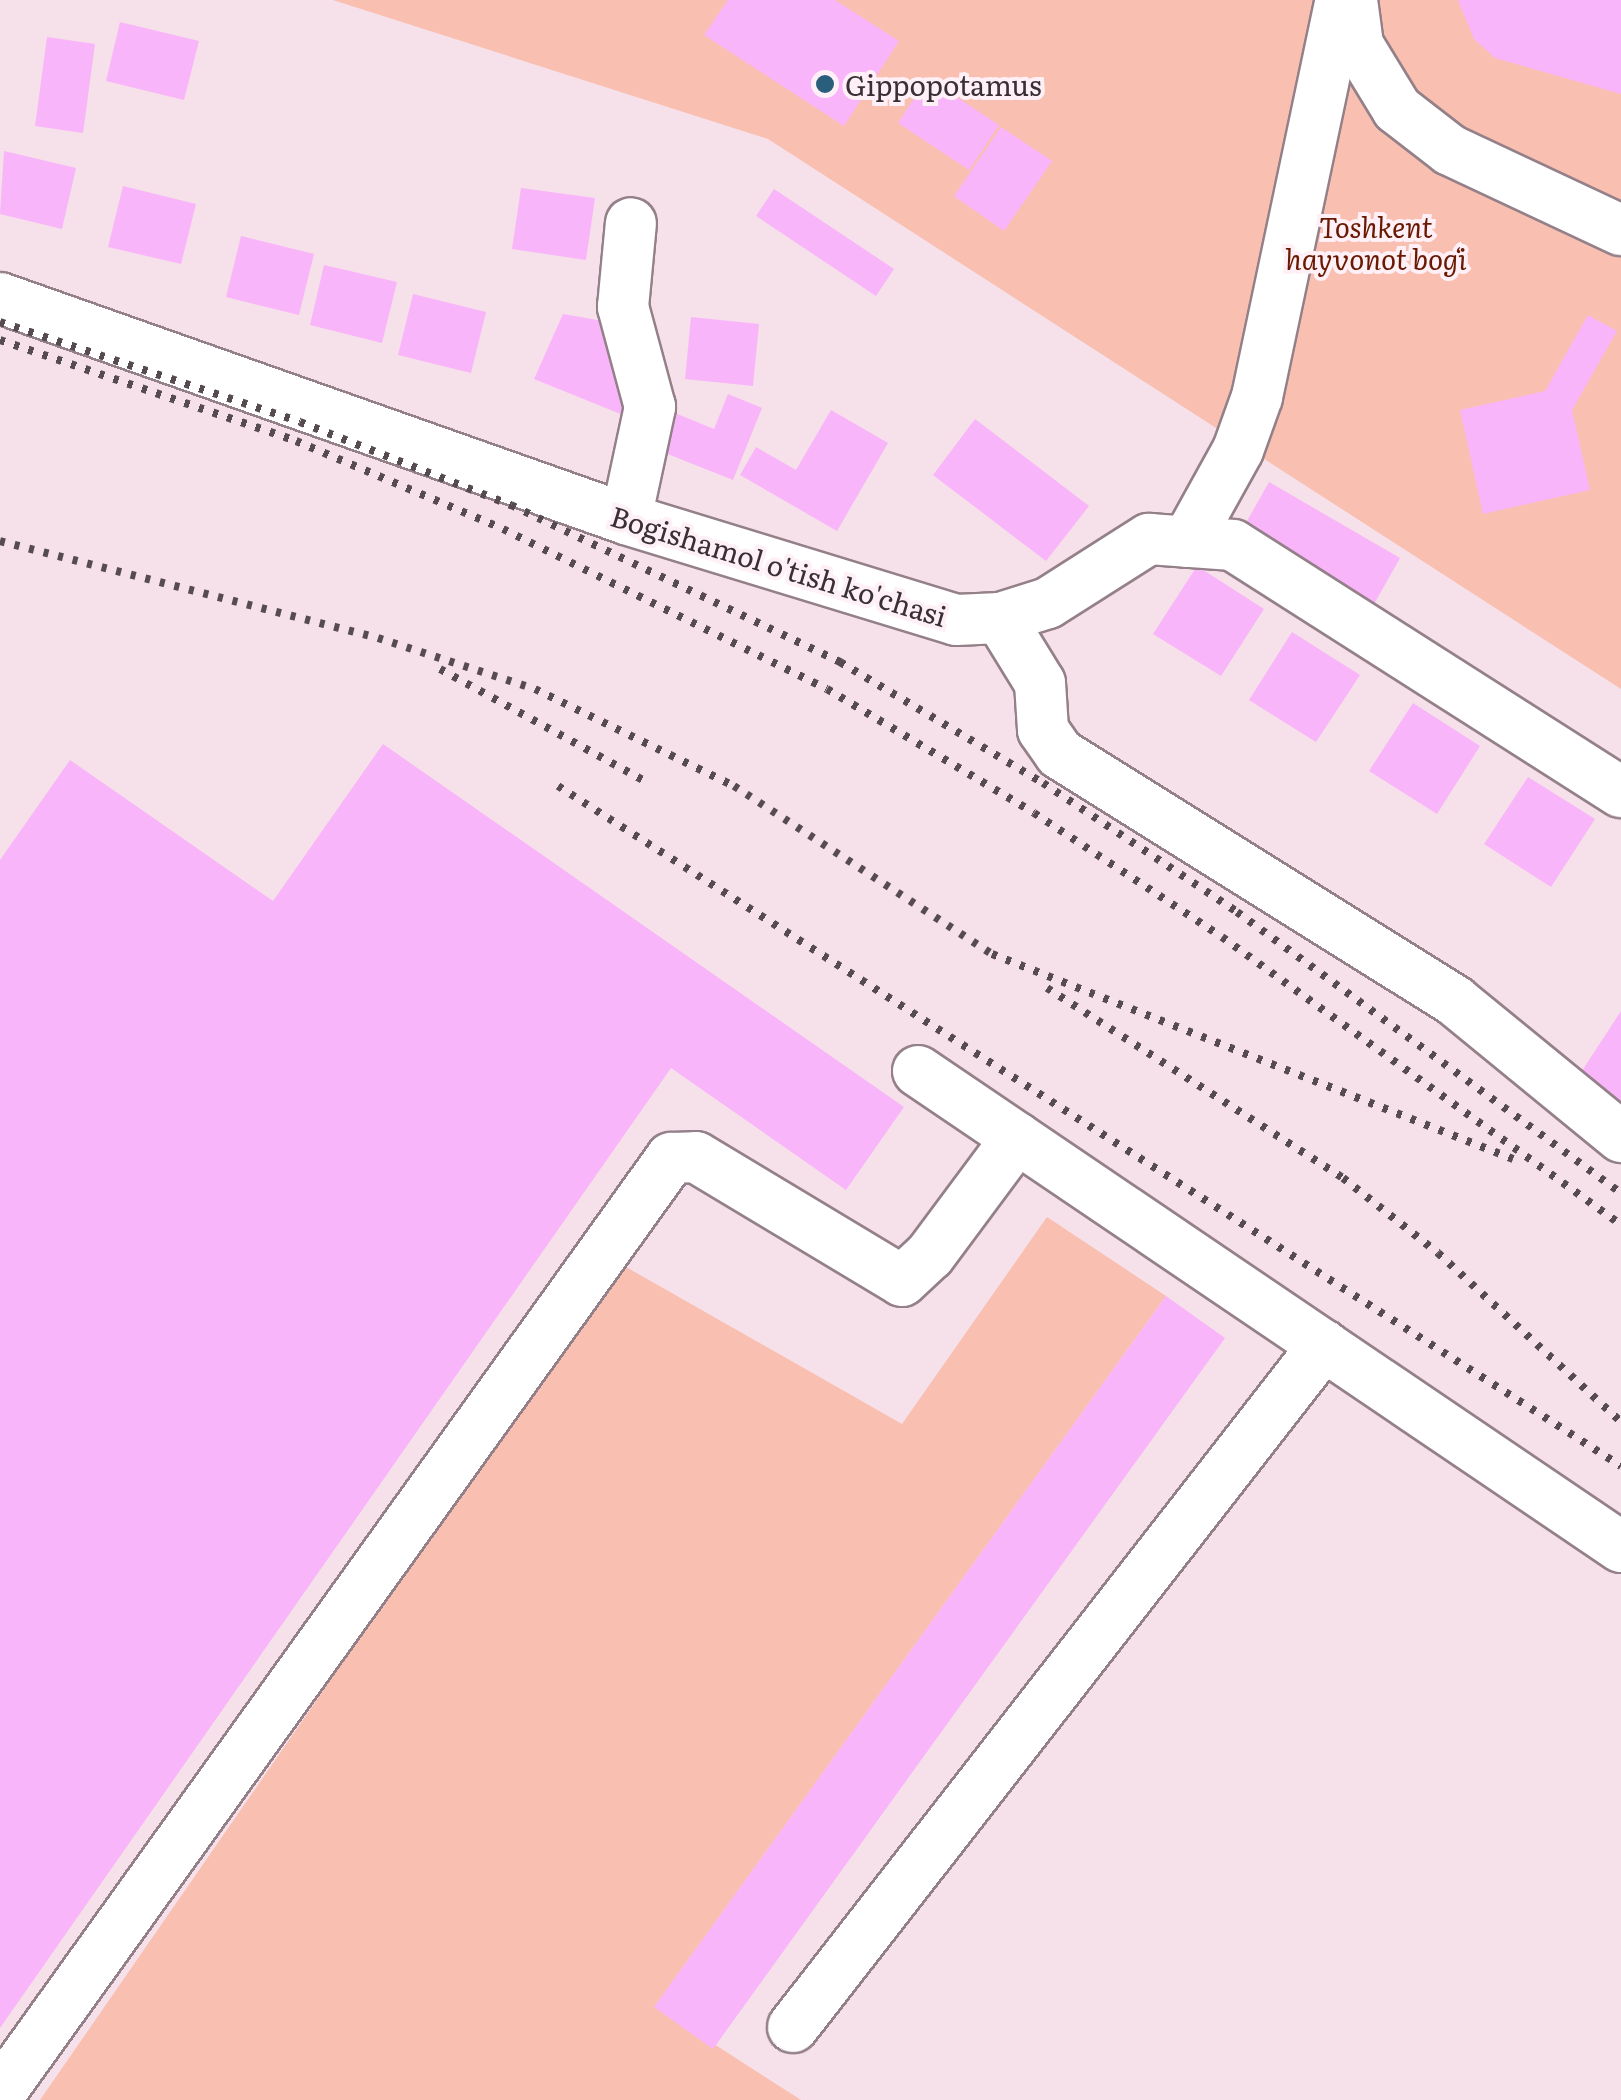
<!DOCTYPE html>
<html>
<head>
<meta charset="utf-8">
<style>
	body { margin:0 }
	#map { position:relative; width:1621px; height:2100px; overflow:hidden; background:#f6e0ea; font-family:Literata,serif }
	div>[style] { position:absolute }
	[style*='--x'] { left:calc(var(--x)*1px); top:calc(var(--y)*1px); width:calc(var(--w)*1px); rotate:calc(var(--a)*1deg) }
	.green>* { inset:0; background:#f9bfb0 }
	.building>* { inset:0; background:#f9b5f9 }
	.roads { filter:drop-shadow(2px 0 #948089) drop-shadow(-2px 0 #948089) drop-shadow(0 2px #948089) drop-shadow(0 -2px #948089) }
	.minor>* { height:50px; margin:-25px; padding:0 25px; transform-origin:25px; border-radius:25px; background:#fff }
	.rail>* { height:8px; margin-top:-4px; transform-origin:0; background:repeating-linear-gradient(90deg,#564b50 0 5px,transparent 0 15px) }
	.dots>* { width:28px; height:28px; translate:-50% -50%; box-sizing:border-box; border:5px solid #fef0f6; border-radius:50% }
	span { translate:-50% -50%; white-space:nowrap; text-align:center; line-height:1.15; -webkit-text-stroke:8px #fef0f6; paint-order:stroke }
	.poi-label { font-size:28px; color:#383034 }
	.left { translate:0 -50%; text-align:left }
	.park-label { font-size:28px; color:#691902; font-style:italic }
	.street-label { font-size:28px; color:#383034 }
</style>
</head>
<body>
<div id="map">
	<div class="green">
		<div style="clip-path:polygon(333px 0,1621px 0,1621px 689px,768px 139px)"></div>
		<div style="clip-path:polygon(1047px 1217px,1166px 1296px,655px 2006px,801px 2100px,40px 2100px,619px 1263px,902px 1424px)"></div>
	</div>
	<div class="building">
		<div style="clip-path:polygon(728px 0,835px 0,899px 41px,844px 126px,704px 35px)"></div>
		<div style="clip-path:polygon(1458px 0,1621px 0,1621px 94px,1495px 58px,1474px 39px)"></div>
		<div style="clip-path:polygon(120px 22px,199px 41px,184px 100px,106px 81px)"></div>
		<div style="clip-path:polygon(47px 37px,95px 44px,83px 133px,35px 126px)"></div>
		<div style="clip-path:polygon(928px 78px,999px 125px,969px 170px,898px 123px)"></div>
		<div style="clip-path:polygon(1001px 127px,1052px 161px,1004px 231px,954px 196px)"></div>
		<div style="clip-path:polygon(4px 151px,76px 168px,62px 229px,0 214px)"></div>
		<div style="clip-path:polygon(123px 186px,196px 204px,181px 264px,108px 247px)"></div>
		<div style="clip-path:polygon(521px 188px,595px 198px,586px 260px,512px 249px)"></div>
		<div style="clip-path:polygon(774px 189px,894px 269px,876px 296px,756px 216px)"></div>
		<div style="clip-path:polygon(241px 236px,314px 254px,299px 315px,226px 297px)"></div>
		<div style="clip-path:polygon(324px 265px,397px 282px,382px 343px,310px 325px)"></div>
		<div style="clip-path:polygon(413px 294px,486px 312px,471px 373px,398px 355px)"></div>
		<div style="clip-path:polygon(563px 314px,620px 324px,628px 417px,534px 379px)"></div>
		<div style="clip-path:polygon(1588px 315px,1617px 331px,1572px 410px,1590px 490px,1483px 514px,1460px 410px,1545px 391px)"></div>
		<div style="clip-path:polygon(691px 317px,759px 324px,753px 386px,685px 379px)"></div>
		<div style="clip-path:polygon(728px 394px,762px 408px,733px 480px,650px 447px,665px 409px,714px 429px)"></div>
		<div style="clip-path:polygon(831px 410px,888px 443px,837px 531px,740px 475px,756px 447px,796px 470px)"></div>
		<div style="clip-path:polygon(975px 419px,1089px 506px,1046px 561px,933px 475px)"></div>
		<div style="clip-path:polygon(1269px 482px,1400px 558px,1373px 606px,1242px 530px)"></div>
		<div style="clip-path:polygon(1197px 566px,1264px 609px,1221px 676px,1153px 634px)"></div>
		<div style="clip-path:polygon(1292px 632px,1360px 675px,1316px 742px,1249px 700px)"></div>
		<div style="clip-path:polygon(1413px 703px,1480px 746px,1437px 814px,1369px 771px)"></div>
		<div style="clip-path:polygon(383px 744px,904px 1107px,846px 1190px,671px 1068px,0 2028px,0 860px,70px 760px,273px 901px)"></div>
		<div style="clip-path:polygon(1528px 777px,1595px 819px,1551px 887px,1484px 844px)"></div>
		<div style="clip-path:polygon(1621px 1011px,1621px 1109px,1576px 1080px)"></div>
		<div style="clip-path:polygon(1166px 1296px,1225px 1338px,713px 2049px,654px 2007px)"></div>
	</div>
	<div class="roads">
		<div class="minor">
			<div style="--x:1352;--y:0;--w:45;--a:82.4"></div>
			<div style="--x:1358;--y:45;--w:75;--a:58.6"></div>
			<div style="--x:1397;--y:109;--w:67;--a:37.7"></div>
			<div style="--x:1450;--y:150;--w:189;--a:25.1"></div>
			<div style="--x:0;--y:298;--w:664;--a:19.44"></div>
			<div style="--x:626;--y:519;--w:345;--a:17"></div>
			<div style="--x:956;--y:620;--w:44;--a:-2.6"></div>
			<div style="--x:1000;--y:618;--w:50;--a:-17.4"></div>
			<div style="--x:1048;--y:603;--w:120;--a:-32.4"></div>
			<div style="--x:1149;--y:539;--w:84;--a:4.1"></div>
			<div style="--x:1233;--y:545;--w:460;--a:32.5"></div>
			<div style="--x:626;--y:519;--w:115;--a:-77.9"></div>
			<div style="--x:650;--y:407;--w:104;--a:-105.1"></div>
			<div style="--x:623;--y:307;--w:84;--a:-84.6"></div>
			<div style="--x:1187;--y:542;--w:105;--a:-61"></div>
			<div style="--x:1238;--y:450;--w:56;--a:-70.3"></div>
			<div style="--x:1257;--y:397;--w:406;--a:-78.1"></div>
			<div style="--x:1000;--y:618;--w:76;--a:58.4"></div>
			<div style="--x:1040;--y:683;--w:47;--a:86.3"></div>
			<div style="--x:1043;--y:730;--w:29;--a:55"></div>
			<div style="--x:1060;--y:754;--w:466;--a:32"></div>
			<div style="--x:1455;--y:1001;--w:215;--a:39.3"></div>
			<div style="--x:918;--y:1071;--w:849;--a:34.1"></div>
			<div style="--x:793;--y:2027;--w:864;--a:-52.1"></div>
			<div style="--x:0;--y:2093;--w:1151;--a:-54.33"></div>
			<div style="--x:671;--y:1158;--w:25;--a:-2"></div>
			<div style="--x:696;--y:1157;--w:240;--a:31"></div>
			<div style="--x:902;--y:1281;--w:38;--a:-43"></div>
			<div style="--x:930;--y:1255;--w:146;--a:-53.4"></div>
		</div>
	</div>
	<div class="rail">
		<div style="--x:0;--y:322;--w:316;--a:18.4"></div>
		<div style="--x:300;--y:422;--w:227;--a:21.5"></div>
		<div style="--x:511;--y:505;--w:365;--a:25.5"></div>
		<div style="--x:840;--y:662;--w:236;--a:30.8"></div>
		<div style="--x:1043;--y:783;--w:233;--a:33.6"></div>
		<div style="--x:1237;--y:912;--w:476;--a:36.2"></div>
		<div style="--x:0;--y:340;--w:313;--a:18.8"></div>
		<div style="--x:296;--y:441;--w:225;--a:23"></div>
		<div style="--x:503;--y:529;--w:361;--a:26.3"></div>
		<div style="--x:827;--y:689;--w:241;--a:30.9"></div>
		<div style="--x:1034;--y:813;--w:225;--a:33.4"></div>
		<div style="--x:1222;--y:937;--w:492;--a:35.8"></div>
		<div style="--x:0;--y:541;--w:390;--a:14.4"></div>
		<div style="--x:378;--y:638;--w:165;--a:18"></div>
		<div style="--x:535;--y:689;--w:221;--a:26"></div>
		<div style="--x:734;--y:786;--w:308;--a:33.1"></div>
		<div style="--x:992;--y:954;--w:560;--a:21.48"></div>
		<div style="--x:440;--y:669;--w:237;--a:28.7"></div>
		<div style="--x:558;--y:786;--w:1262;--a:32.61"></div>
		<div style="--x:1047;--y:988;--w:352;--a:32.7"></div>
		<div style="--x:1343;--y:1178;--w:121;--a:38.3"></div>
		<div style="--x:1438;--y:1253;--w:249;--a:42.7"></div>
	</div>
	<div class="dots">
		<div style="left:825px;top:84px;background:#2a5f7b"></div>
	</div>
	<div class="poi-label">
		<span class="left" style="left:845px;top:84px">Gippopotamus</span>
	</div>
	<div class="park-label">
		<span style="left:1376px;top:242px">Toshkent<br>hayvonot bogʻi</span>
	</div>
	<div class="street-label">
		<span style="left:779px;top:565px;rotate:17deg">Bogishamol o'tish ko'chasi</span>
	</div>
</div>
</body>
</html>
